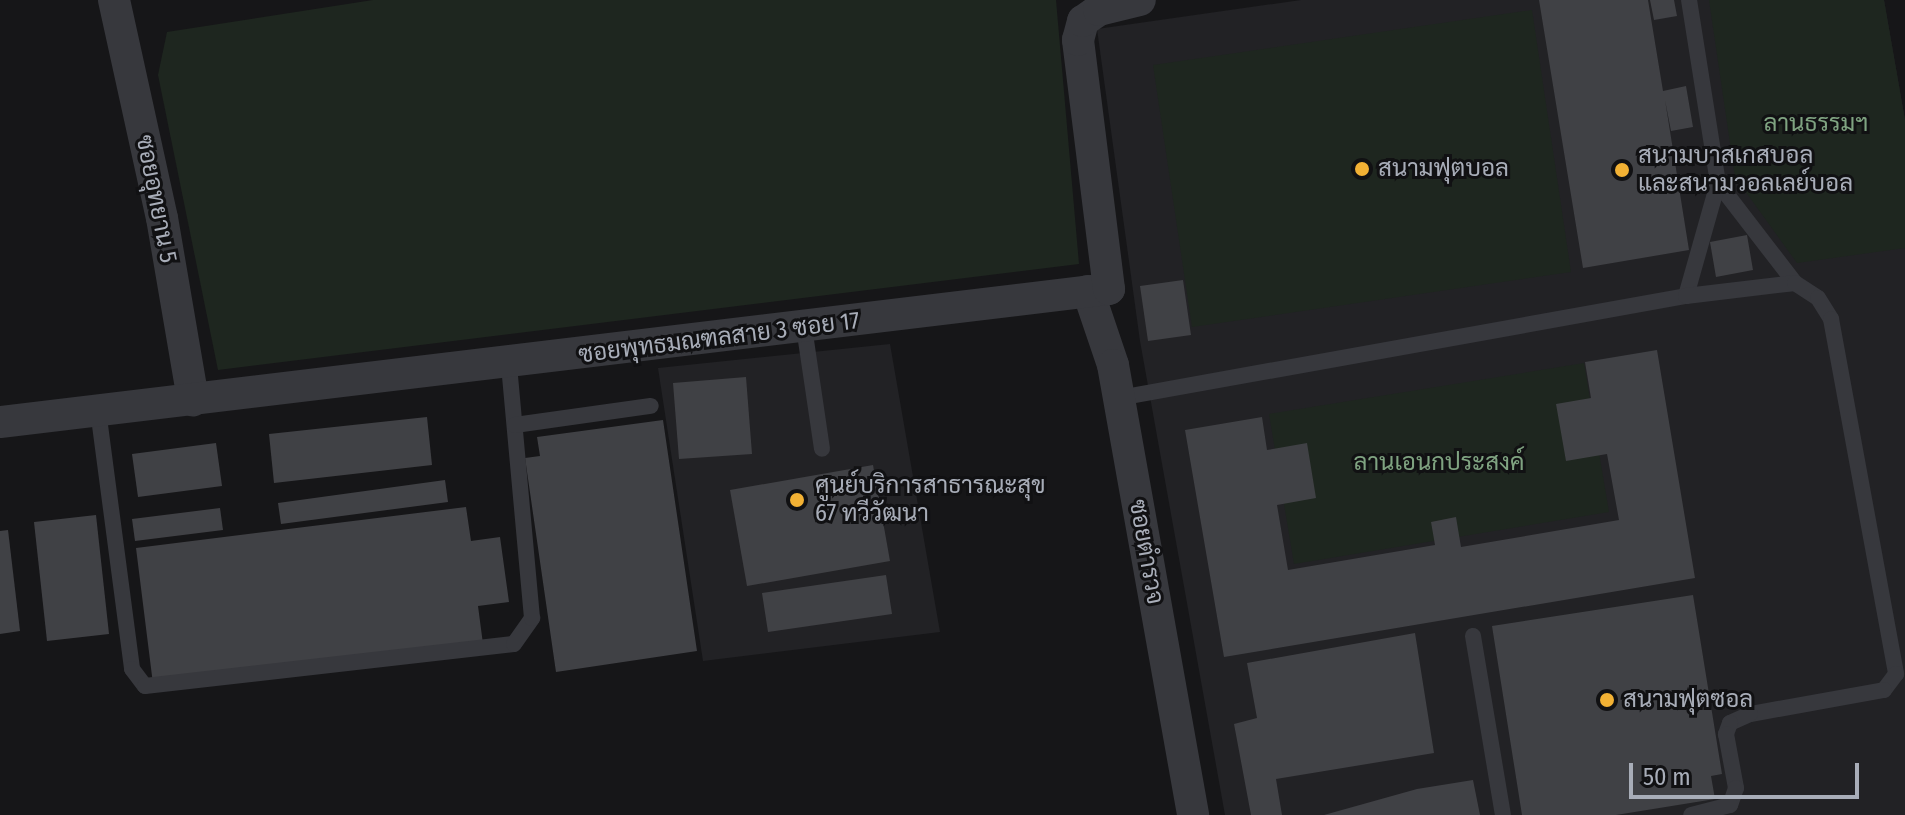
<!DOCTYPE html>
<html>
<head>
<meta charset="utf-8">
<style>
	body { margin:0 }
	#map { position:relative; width:1905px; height:815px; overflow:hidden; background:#161618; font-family:"Fira Sans Condensed",Sarabun,sans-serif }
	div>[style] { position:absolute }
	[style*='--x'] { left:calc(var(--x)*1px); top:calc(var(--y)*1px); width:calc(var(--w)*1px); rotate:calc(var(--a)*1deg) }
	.built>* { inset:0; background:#222225 }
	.green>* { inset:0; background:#1e261f }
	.building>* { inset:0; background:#404145 }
	.service>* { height:16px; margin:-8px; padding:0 8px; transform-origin:8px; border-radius:8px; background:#37383d }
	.minor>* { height:32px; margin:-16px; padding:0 16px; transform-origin:16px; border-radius:16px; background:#37383d }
	.dots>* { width:22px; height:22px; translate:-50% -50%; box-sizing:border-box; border:4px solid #111113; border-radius:50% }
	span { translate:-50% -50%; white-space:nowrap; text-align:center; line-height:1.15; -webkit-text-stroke:6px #111113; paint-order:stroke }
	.park-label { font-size:24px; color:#7fa381 }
	.poi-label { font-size:24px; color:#a8adb8 }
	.left { translate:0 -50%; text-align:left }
	.street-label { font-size:24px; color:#a8adb8 }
	.scale { position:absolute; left:1629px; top:763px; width:230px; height:36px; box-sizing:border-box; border:4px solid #a8adb8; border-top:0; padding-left:10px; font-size:24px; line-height:28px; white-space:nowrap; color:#a8adb8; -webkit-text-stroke:6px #111113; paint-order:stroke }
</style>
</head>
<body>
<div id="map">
	<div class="built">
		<div style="clip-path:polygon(1301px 0,1884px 0,1905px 120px,1905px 815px,1225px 815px,1140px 341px,1097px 29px)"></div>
		<div style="clip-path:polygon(890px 344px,940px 632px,703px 661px,658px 368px)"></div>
	</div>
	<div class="green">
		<div style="clip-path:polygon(373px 0,1056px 0,1079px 264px,218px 370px,158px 75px,167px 32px)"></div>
		<div style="clip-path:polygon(1709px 0,1884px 0,1905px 120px,1905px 248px,1797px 263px,1735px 177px)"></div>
		<div style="clip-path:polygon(1532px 10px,1571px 272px,1192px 327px,1153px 65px)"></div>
		<div style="clip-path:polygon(1584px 363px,1609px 512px,1294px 564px,1269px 414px)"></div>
	</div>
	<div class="building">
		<div style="clip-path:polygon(1539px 0,1648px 0,1663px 91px,1686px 86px,1693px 127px,1671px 131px,1665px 100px,1689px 250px,1583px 268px)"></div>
		<div style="clip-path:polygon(1650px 0,1674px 0,1677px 16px,1654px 20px)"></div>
		<div style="clip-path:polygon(1747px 235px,1753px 270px,1716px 277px,1710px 242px)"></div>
		<div style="clip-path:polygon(1183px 280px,1191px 335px,1148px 341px,1140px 286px)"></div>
		<div style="clip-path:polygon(1657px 350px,1695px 578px,1224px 657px,1185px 430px,1262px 417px,1267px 450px,1307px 443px,1316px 498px,1277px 505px,1288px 570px,1435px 545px,1431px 522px,1456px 517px,1461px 547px,1619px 520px,1607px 454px,1566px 461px,1556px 404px,1591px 398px,1585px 362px)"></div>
		<div style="clip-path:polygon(746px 377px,752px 454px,679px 459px,673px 383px)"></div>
		<div style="clip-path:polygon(427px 417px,432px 465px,274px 483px,269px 434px)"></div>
		<div style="clip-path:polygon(663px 420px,697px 651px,556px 672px,525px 458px,540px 456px,537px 437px)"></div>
		<div style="clip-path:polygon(216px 443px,222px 486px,138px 497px,132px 454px)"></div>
		<div style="clip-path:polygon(873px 465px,890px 561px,747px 586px,730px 490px)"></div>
		<div style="clip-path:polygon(445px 480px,448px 502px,281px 524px,278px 503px)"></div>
		<div style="clip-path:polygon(466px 507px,471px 541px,500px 537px,509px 602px,478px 606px,483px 644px,153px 684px,136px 548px)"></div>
		<div style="clip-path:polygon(220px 508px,223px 530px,135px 541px,132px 519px)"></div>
		<div style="clip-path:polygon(96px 515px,109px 634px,47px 641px,34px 522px)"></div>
		<div style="clip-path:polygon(8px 530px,20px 631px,0 634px,0 531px)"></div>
		<div style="clip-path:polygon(886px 575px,892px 614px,768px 632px,762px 593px)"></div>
		<div style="clip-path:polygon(1693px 595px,1722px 774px,1711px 776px,1715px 799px,1616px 815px,1522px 815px,1492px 626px)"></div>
		<div style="clip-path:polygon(1415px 633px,1434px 753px,1276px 779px,1282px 815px,1251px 815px,1234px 724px,1257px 718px,1247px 663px)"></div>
		<div style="clip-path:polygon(1473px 780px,1480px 815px,1324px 815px,1417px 789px)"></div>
	</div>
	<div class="service">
		<div style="--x:1718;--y:183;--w:126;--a:52.4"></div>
		<div style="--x:1686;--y:296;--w:117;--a:-74.2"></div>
		<div style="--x:1718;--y:183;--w:185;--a:-99"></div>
		<div style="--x:804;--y:327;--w:123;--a:81.6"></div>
		<div style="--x:1119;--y:398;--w:576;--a:-10.2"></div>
		<div style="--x:1686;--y:296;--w:110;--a:-6.8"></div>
		<div style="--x:1795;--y:283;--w:27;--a:33"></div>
		<div style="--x:1818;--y:298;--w:25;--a:58"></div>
		<div style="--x:1831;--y:319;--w:361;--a:79.6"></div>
		<div style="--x:1896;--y:674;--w:20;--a:127"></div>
		<div style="--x:1884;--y:690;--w:136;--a:169.8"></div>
		<div style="--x:1750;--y:714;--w:22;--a:156"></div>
		<div style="--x:1730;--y:723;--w:12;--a:110"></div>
		<div style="--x:1726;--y:734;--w:55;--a:79.5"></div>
		<div style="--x:1736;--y:788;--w:18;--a:109"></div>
		<div style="--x:1730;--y:805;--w:40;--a:165.6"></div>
		<div style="--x:98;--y:410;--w:261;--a:82.5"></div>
		<div style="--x:132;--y:669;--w:21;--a:53"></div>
		<div style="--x:145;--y:686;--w:371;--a:-6.5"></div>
		<div style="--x:514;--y:644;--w:32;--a:-55"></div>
		<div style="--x:532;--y:618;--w:254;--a:-95.2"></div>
		<div style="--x:515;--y:425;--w:137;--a:-8"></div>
		<div style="--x:1473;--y:636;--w:181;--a:80.5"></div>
	</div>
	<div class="minor">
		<div style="--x:114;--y:0;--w:223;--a:77.6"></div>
		<div style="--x:162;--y:218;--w:185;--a:80.3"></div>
		<div style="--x:1088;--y:291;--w:78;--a:71.3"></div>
		<div style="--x:1113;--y:365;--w:457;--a:79.9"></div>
		<div style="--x:0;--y:422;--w:1117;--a:-6.84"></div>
		<div style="--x:1109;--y:289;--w:251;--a:-97.1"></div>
		<div style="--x:1078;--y:40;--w:20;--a:-75"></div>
		<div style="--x:1083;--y:21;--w:19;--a:-35"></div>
		<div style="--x:1099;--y:10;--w:42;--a:-13.7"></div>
	</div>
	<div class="dots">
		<div style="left:1362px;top:169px;background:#f2b134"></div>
		<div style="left:1622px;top:170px;background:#f2b134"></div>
		<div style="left:797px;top:500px;background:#f2b134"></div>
		<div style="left:1607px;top:700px;background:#f2b134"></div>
	</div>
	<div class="park-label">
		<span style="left:1816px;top:124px">ลานธรรมฯ</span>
		<span style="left:1439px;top:463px">ลานเอนกประสงค์</span>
	</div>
	<div class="poi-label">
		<span class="left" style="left:1638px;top:170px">สนามบาสเกสบอล<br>และสนามวอลเลย์บอล</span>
		<span class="left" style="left:1378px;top:169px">สนามฟุตบอล</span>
		<span class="left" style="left:815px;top:500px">ศูนย์บริการสาธารณะสุข<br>67 ทวีวัฒนา</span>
		<span class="left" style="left:1623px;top:700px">สนามฟุตซอล</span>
	</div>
	<div class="street-label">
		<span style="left:156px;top:199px;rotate:79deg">ซอยอุทยาน 5</span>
		<span style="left:719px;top:338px;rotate:-7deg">ซอยพุทธมณฑลสาย 3 ซอย 17</span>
		<span style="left:1146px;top:552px;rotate:80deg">ซอยตำรวจ</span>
	</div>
	<div class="scale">50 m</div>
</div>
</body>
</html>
